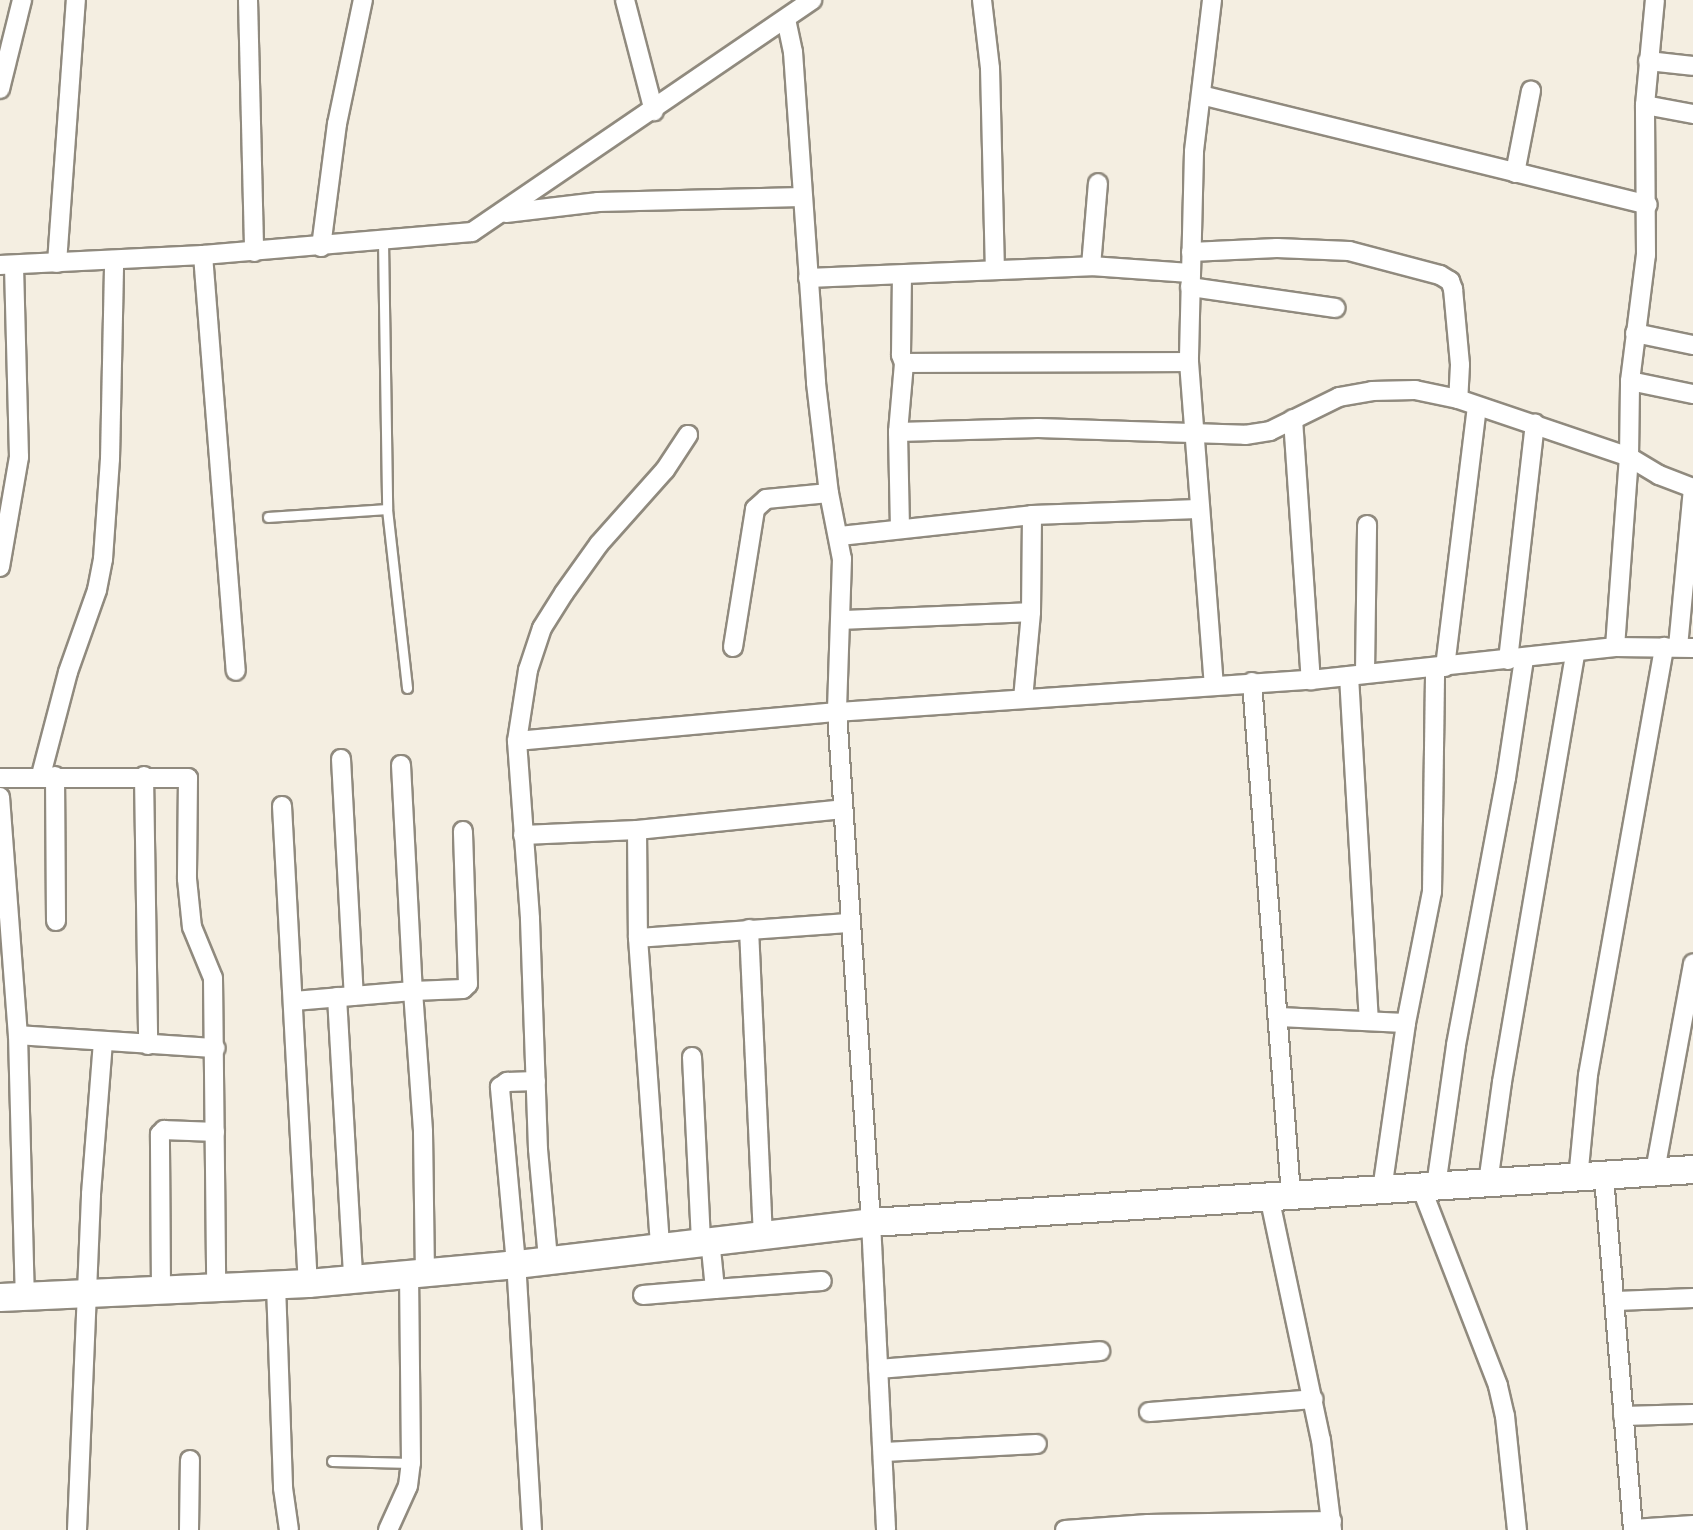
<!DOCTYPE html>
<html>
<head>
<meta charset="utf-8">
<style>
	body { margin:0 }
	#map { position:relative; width:1693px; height:1530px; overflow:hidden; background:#f4eee1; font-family:Spectral,serif }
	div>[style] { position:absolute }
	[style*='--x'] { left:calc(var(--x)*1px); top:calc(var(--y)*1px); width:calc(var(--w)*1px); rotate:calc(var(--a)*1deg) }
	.roads { filter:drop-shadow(2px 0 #908a7e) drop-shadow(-2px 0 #908a7e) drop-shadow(0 2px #908a7e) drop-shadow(0 -2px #908a7e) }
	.lane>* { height:9px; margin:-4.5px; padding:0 4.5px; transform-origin:4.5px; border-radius:4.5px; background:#fff }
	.street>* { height:18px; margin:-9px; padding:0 9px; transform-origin:9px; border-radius:9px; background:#fff }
	.secondary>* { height:27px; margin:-13.5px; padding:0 13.5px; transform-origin:13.5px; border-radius:13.5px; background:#fff }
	span { translate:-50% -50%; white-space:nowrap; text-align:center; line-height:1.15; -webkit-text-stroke:5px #f4eee1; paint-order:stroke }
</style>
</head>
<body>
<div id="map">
	<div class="roads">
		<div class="lane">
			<div style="--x:383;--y:241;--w:268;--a:89.1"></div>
			<div style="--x:387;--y:509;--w:180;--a:83.6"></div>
			<div style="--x:268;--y:517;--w:119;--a:-3.8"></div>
			<div style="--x:332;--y:1461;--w:79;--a:1.5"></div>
		</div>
		<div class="street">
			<div style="--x:248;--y:0;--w:252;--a:88.6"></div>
			<div style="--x:625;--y:0;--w:115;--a:75.4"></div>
			<div style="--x:982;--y:0;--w:68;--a:83.3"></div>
			<div style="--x:990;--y:68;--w:201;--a:88.6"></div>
			<div style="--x:1212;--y:0;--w:153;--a:96.8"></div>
			<div style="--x:1194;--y:152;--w:210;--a:91.4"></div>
			<div style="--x:1189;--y:362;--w:323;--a:85.6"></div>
			<div style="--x:786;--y:19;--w:34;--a:78"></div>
			<div style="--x:793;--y:52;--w:332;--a:86"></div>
			<div style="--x:816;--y:383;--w:111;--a:83.3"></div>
			<div style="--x:829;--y:493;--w:67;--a:78.9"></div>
			<div style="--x:842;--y:559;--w:153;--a:91.9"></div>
			<div style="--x:837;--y:712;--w:511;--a:86.19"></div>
			<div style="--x:871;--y:1222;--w:308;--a:87.2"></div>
			<div style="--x:1648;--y:61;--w:45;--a:6.3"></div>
			<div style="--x:0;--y:89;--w:92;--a:-76.1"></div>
			<div style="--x:1201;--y:95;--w:460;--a:13.8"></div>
			<div style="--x:1645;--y:105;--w:49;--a:10.6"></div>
			<div style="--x:1515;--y:173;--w:84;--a:-79"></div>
			<div style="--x:506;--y:213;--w:93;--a:-6.8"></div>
			<div style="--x:598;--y:202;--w:204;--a:-1.4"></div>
			<div style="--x:321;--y:247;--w:124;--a:-82.6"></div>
			<div style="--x:337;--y:124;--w:127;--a:-78.2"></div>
			<div style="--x:1191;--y:252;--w:86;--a:-2.7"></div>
			<div style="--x:1277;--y:248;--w:72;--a:2.4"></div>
			<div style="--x:1349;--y:251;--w:94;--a:14.8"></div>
			<div style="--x:1440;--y:275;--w:12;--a:31"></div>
			<div style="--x:1450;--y:281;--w:9;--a:69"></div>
			<div style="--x:1453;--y:289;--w:76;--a:84.7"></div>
			<div style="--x:1460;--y:365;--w:34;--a:93"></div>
			<div style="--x:203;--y:255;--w:417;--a:85.5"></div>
			<div style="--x:57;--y:263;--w:264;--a:-85.9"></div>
			<div style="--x:0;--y:265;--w:203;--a:-2.8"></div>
			<div style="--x:203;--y:255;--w:270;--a:-4.9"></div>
			<div style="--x:472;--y:232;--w:412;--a:-34.3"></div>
			<div style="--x:1091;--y:266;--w:83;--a:-85.2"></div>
			<div style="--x:808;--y:278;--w:283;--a:-2.4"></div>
			<div style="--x:1091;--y:266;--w:99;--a:4"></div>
			<div style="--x:1190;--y:287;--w:147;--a:8.2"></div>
			<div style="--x:1635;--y:333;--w:59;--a:11.7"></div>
			<div style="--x:904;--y:363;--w:285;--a:-0.2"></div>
			<div style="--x:1630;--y:381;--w:64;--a:11.7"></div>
			<div style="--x:1293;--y:419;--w:262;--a:86.1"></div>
			<div style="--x:898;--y:432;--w:140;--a:-1.6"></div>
			<div style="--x:1038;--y:428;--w:207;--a:1.9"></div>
			<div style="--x:1245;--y:435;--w:25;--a:-9"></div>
			<div style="--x:1270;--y:431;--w:77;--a:-26.2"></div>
			<div style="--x:1339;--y:397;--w:34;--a:-10"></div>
			<div style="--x:1372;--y:391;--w:43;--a:-1.3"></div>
			<div style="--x:1415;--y:390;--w:44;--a:11.8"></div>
			<div style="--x:1458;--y:399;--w:181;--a:18.7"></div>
			<div style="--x:1629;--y:457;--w:35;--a:31"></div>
			<div style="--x:1659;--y:475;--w:36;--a:21"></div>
			<div style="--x:900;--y:528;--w:96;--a:-91.2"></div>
			<div style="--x:898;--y:432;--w:69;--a:-85"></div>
			<div style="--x:904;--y:363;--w:9;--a:-111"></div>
			<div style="--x:901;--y:355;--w:80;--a:-89.3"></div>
			<div style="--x:840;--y:536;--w:193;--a:-6.2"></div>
			<div style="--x:1032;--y:515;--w:166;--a:-2.1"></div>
			<div style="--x:0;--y:567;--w:112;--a:-80.2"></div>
			<div style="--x:19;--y:457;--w:190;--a:-91.5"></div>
			<div style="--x:842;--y:620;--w:189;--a:-2.4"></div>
			<div style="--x:733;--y:647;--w:140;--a:-80.9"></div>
			<div style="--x:755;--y:509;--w:15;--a:-42"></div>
			<div style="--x:766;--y:499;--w:63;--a:-5.4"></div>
			<div style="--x:1615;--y:647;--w:191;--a:-85.8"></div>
			<div style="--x:1629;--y:457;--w:76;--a:-89.2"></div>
			<div style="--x:1630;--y:381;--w:127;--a:-82.8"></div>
			<div style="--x:1646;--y:255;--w:150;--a:-90.4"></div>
			<div style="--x:1645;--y:105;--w:105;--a:-84.6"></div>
			<div style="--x:1678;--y:647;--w:160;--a:-84.6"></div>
			<div style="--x:1508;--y:660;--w:238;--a:-83.5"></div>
			<div style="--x:1445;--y:667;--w:262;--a:-83"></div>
			<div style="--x:1365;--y:673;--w:148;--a:-89.2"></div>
			<div style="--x:1349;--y:676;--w:345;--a:86.7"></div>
			<div style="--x:1252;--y:682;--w:514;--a:85.65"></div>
			<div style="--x:1023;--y:699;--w:87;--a:-84.7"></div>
			<div style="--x:1031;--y:612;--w:97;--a:-89.4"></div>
			<div style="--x:517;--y:741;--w:321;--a:-5.2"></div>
			<div style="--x:837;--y:712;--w:475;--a:-3.9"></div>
			<div style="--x:1311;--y:680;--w:306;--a:-6.2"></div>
			<div style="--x:1615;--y:647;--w:78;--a:0.7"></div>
			<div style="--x:341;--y:759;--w:237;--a:86.9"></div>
			<div style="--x:401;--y:765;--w:226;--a:87"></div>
			<div style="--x:413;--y:991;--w:50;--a:-2.3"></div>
			<div style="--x:463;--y:989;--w:7;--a:-45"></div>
			<div style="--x:468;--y:984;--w:153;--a:-91.9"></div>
			<div style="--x:41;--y:775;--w:106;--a:-75.3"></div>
			<div style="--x:68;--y:672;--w:87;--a:-70.5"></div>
			<div style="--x:97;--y:590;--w:32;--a:-79"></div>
			<div style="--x:103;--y:559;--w:100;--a:-86"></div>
			<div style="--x:110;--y:459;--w:199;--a:-88.8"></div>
			<div style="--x:55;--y:776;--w:145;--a:89.6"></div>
			<div style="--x:144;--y:776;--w:269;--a:89.1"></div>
			<div style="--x:0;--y:778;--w:188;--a:0"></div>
			<div style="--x:188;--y:778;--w:101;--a:90.6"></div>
			<div style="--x:187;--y:879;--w:48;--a:84.1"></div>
			<div style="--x:192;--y:927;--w:55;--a:67.6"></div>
			<div style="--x:213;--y:978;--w:310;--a:89.4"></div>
			<div style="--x:0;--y:797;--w:239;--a:85.7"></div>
			<div style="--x:18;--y:1035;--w:261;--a:88.5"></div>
			<div style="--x:282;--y:806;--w:478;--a:86.9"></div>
			<div style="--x:637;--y:830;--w:108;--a:89.5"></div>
			<div style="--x:638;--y:938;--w:308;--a:85.9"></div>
			<div style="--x:523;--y:835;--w:114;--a:-2.5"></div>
			<div style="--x:637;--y:830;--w:207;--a:-5.8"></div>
			<div style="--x:749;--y:929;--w:304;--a:87.4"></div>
			<div style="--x:638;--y:938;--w:212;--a:-4.1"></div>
			<div style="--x:337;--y:997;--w:280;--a:86.7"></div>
			<div style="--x:294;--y:1001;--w:119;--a:-4.8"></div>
			<div style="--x:413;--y:991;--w:141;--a:85.9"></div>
			<div style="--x:423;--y:1132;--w:139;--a:89.2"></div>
			<div style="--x:1278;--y:1017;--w:128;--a:2.7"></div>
			<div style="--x:18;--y:1035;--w:198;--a:3.8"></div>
			<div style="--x:692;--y:1057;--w:183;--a:87.2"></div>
			<div style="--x:1655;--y:1171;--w:211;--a:-79.6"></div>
			<div style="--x:1604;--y:1177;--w:354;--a:85.3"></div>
			<div style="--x:1578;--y:1179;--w:104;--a:-84.5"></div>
			<div style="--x:1588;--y:1075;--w:435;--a:-79.9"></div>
			<div style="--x:1488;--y:1183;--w:102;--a:-82.1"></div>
			<div style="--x:1502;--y:1082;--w:435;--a:-80.3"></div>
			<div style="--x:1436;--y:1186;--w:142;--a:-81.9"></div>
			<div style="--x:1456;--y:1045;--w:272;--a:-79.4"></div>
			<div style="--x:1506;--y:778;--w:120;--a:-81.4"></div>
			<div style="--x:1421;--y:1187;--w:213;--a:68.8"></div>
			<div style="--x:1498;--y:1386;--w:31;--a:77"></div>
			<div style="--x:1505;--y:1416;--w:115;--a:84"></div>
			<div style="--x:1382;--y:1190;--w:169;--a:-81.8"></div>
			<div style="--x:1406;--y:1023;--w:134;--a:-78.8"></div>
			<div style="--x:1432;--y:892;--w:223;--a:-89.2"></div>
			<div style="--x:1269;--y:1196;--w:249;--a:78"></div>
			<div style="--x:1321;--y:1440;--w:91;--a:83"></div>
			<div style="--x:710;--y:1239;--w:50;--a:84.3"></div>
			<div style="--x:715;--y:1289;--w:107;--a:-4.3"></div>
			<div style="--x:548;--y:1259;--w:110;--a:-95.2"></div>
			<div style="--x:538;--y:1149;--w:231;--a:-92"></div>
			<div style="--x:530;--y:918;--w:177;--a:-94.2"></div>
			<div style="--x:517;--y:741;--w:72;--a:-81.2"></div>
			<div style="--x:528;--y:670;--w:44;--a:-71.6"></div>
			<div style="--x:542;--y:628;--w:41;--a:-57.8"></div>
			<div style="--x:564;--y:593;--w:60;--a:-54.5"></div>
			<div style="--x:599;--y:544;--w:99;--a:-48.3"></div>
			<div style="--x:665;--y:470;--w:42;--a:-56.7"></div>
			<div style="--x:276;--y:1285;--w:203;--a:88"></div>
			<div style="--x:283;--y:1488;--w:42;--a:81.9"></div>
			<div style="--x:161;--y:1290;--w:156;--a:-90.4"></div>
			<div style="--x:160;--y:1134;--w:6;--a:-45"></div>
			<div style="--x:164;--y:1130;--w:51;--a:2.2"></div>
			<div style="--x:643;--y:1295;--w:72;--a:-4.8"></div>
			<div style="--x:1616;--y:1301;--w:77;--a:-2.2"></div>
			<div style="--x:878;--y:1369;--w:223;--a:-4.6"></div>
			<div style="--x:1149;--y:1412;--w:165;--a:-4.5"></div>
			<div style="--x:1623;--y:1416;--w:70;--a:-1.6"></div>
			<div style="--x:884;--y:1452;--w:153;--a:-3"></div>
			<div style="--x:1633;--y:1529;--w:60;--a:-3.8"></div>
			<div style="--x:77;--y:1530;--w:336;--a:-87.6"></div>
			<div style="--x:91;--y:1194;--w:153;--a:-85.5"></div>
			<div style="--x:189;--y:1530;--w:70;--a:-89.2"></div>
			<div style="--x:388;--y:1530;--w:48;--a:-65.6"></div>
			<div style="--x:408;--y:1486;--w:23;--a:-83"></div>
			<div style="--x:411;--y:1463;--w:191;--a:-90.6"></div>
			<div style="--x:532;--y:1530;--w:266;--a:-93.4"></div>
			<div style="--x:516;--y:1264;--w:178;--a:-95.2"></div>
			<div style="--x:500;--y:1087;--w:9;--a:-36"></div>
			<div style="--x:507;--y:1082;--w:29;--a:-2"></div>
			<div style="--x:1065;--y:1530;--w:83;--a:-4.1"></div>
			<div style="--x:1148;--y:1524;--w:184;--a:-0.9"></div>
		</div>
		<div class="secondary">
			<div style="--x:0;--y:1297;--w:308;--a:-2.6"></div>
			<div style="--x:308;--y:1283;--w:209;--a:-5.2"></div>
			<div style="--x:516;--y:1264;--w:357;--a:-6.7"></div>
			<div style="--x:871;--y:1222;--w:824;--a:-3.69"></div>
		</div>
	</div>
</div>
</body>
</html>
